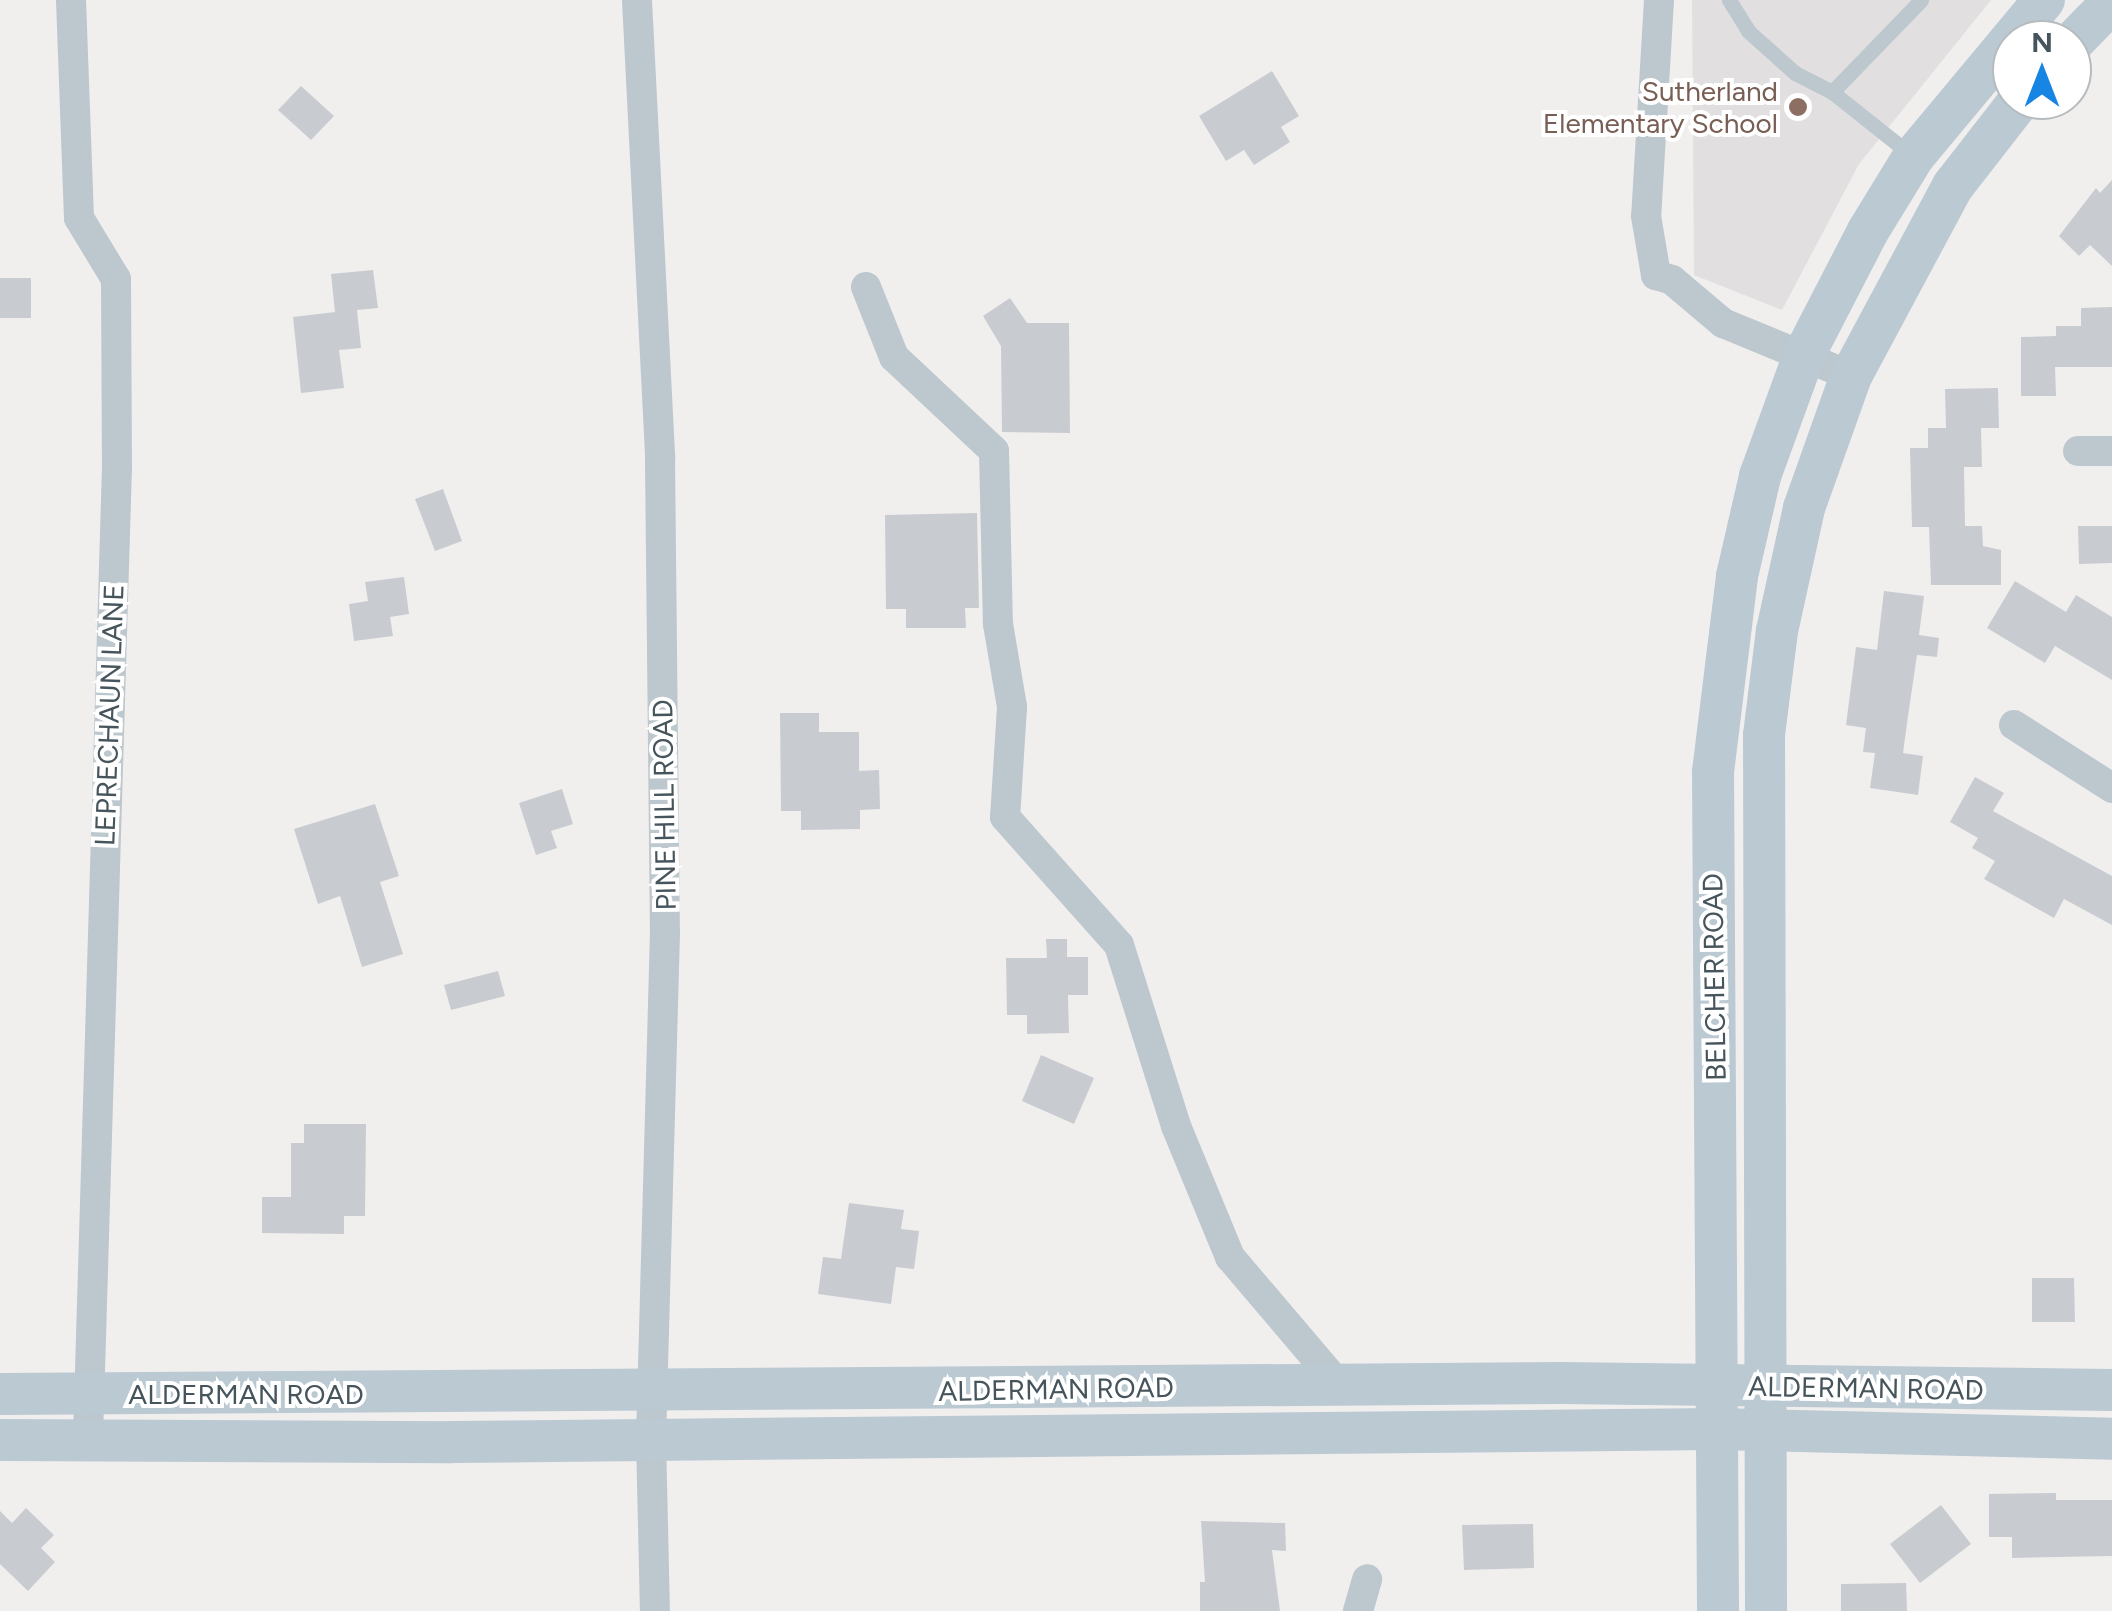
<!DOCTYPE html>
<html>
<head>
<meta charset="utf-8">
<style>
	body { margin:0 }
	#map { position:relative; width:2112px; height:1611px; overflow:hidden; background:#f1eeee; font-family:Figtree,sans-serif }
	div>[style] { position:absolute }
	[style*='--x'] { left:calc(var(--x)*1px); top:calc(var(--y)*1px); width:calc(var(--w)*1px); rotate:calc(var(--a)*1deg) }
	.education>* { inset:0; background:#e2dfe0 }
	.building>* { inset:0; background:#c8ccd1 }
	.lane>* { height:15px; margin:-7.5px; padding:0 7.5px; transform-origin:7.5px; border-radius:7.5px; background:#bcc7ce }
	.street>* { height:30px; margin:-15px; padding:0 15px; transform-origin:15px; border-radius:15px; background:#bcc7ce }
	.secondary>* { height:42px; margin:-21px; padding:0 21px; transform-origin:21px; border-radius:21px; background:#bbc9d3 }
	.dots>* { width:28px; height:28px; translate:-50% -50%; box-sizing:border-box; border:5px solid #fff; border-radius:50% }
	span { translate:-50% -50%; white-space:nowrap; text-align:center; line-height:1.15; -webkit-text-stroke:8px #fff; paint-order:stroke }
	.education-label { font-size:28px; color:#785e54 }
	.right { translate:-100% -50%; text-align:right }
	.street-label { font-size:28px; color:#46545c }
	.north { position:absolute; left:1992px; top:20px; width:100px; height:100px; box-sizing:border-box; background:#fff; border:2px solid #b5bbbe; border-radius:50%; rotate:0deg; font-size:28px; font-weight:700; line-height:40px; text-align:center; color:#46545c }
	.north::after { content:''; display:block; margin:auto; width:35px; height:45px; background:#1685e3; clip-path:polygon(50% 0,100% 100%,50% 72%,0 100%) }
</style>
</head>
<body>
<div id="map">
	<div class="education">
		<div style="clip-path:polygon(1692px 0,1991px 0,1859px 164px,1782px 310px,1694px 275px)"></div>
	</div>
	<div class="building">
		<div style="clip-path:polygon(1272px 71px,1299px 116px,1281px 127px,1290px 142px,1254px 165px,1244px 150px,1226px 161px,1199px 116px)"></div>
		<div style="clip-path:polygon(301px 86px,334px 116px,311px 140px,278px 110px)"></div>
		<div style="clip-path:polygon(2112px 180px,2112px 266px,2090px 245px,2079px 256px,2059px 236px,2096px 188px,2100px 193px)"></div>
		<div style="clip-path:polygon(373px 270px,378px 308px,357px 310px,361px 348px,339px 350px,344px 388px,301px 393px,293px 317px,335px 312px,331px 274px)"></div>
		<div style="clip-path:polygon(0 278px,31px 278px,31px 318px,0 318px)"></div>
		<div style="clip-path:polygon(1010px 298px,1027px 323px,1069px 323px,1070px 433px,1002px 432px,1001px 346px,983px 316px)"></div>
		<div style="clip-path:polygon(2112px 307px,2112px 367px,2055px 367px,2056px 396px,2021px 396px,2021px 337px,2056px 336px,2056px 326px,2081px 326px,2081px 308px)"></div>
		<div style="clip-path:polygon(1998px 388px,1999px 428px,1981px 428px,1982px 467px,1964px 467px,1965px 526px,1982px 526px,1983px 546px,2001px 550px,2001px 585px,1931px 585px,1929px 527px,1912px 527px,1910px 448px,1928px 448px,1928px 428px,1946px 428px,1945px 389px)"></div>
		<div style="clip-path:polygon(443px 489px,462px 541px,435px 551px,415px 499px)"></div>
		<div style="clip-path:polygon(977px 513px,979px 608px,965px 608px,966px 628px,906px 628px,906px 609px,886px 609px,885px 515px)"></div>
		<div style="clip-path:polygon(2078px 526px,2112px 526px,2112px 563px,2079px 564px)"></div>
		<div style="clip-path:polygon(404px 577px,409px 614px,390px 617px,393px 636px,354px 641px,349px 604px,368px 601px,365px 582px)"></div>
		<div style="clip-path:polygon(2015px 581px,2066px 612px,2076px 595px,2112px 617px,2112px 680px,2055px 646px,2045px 663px,1987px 628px)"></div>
		<div style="clip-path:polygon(1884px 591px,1924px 596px,1919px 635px,1939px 638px,1937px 657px,1917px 655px,1908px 716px,1903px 753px,1923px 756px,1918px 795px,1870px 788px,1875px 753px,1863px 752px,1866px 728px,1846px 725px,1856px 647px,1877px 650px)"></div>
		<div style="clip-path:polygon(780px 713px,819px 713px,819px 732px,859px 732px,859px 771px,879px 770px,880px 809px,860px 810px,860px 829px,801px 830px,801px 811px,781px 811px)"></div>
		<div style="clip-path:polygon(1975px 777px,2004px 793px,1993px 811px,2112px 876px,2112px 925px,2064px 899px,2054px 918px,1984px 879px,1995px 861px,1972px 848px,1978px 838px,1950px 822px)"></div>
		<div style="clip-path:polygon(562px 789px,573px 824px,551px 831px,557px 848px,536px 855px,519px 803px)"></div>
		<div style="clip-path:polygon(375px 804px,399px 876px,380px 882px,403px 954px,362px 967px,340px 896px,318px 904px,294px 829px)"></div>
		<div style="clip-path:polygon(1046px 939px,1067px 939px,1067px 957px,1088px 957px,1088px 995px,1068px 995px,1069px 1033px,1027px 1034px,1027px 1015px,1007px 1015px,1006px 958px,1047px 958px)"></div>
		<div style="clip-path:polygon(498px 971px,505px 996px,451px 1010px,444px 985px)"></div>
		<div style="clip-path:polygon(1041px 1055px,1094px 1078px,1074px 1124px,1022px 1101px)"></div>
		<div style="clip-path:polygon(304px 1124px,366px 1124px,365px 1216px,344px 1216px,344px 1234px,262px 1233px,262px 1197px,291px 1197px,291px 1143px,304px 1143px)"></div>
		<div style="clip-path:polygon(849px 1203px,904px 1210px,901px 1229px,919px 1231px,914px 1269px,896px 1267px,891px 1304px,818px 1294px,823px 1257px,841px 1259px)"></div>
		<div style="clip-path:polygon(2032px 1278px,2074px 1278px,2075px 1322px,2032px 1322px)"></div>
		<div style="clip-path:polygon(2056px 1493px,2056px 1500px,2112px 1500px,2112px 1556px,2012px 1558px,2012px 1537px,1989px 1537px,1989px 1494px)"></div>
		<div style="clip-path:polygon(1941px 1505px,1971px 1544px,1920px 1583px,1890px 1544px)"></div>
		<div style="clip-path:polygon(26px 1508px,54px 1535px,41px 1548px,55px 1562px,28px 1591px,0 1564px,0 1511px,12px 1523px)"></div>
		<div style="clip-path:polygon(1201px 1521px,1285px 1523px,1286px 1551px,1272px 1550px,1280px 1611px,1200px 1611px,1200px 1582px,1205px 1582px)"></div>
		<div style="clip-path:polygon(1533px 1524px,1534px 1568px,1464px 1570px,1462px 1525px)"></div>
		<div style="clip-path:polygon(1906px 1583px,1907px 1611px,1841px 1611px,1841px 1584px)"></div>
	</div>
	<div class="lane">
		<div style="--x:1729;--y:0;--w:36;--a:58"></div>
		<div style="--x:1748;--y:31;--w:63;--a:41.8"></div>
		<div style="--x:1795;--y:73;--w:42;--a:27.2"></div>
		<div style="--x:1910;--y:154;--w:100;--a:-141.5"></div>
		<div style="--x:1832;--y:92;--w:128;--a:-45.9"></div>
	</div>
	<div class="street">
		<div style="--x:71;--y:0;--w:218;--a:87.9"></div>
		<div style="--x:79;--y:218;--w:71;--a:58.8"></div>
		<div style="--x:116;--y:279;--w:187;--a:89.7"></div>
		<div style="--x:117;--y:466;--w:974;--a:91.71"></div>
		<div style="--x:637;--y:0;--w:460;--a:87.1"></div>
		<div style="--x:660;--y:459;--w:473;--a:89.4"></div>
		<div style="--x:665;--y:932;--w:506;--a:91.58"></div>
		<div style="--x:651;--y:1438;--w:173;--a:88.7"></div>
		<div style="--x:1659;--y:0;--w:216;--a:93.4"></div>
		<div style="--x:1646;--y:216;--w:60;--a:80.4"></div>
		<div style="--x:1656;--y:275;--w:17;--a:17"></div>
		<div style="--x:1672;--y:280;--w:67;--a:40.1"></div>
		<div style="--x:1723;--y:323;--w:139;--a:22.5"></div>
		<div style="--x:866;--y:287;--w:75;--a:68.2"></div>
		<div style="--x:894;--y:357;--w:137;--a:43.2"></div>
		<div style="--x:994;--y:451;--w:173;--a:88.7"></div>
		<div style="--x:998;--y:624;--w:84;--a:80.4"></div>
		<div style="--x:1012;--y:707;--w:110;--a:93.6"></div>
		<div style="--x:1005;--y:817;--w:171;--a:48.3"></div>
		<div style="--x:1119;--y:945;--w:190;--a:72.5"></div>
		<div style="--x:1176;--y:1126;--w:142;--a:67.6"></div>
		<div style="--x:1230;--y:1257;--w:168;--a:49.6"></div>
		<div style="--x:2078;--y:451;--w:34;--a:0"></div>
		<div style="--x:2014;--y:725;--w:117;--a:32.7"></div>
		<div style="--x:1358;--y:1611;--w:33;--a:-74"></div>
	</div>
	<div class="secondary">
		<div style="--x:2072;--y:43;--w:57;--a:-45.7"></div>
		<div style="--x:0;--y:1394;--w:1561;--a:-0.4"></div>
		<div style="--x:1561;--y:1383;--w:551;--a:0.73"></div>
		<div style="--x:0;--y:1440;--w:451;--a:0.3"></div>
		<div style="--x:451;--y:1442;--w:1265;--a:-0.59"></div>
		<div style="--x:1716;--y:1429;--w:396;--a:1.4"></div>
		<div style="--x:1718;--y:1611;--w:839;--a:-90.34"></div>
		<div style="--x:1713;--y:772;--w:197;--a:-83"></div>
		<div style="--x:1737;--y:576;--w:103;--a:-77"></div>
		<div style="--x:1760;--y:476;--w:129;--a:-70"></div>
		<div style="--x:1804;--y:355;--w:140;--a:-62.7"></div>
		<div style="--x:1868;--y:231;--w:88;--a:-58.5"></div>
		<div style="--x:1914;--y:156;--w:203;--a:-50.2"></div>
		<div style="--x:1766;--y:1611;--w:876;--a:-90.13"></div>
		<div style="--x:1764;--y:735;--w:105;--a:-82.9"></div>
		<div style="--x:1777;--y:631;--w:126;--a:-77.6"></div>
		<div style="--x:1804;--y:508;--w:140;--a:-70.4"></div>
		<div style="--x:1851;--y:376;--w:216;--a:-61.8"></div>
		<div style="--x:1953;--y:186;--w:109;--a:-52.1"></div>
	</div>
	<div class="dots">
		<div style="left:1798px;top:107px;background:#8d6e63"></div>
	</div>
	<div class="education-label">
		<span class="right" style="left:1778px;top:107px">Sutherland<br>Elementary School</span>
	</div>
	<div class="street-label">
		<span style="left:109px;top:715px;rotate:-88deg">LEPRECHAUN LANE</span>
		<span style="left:664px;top:805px;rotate:-91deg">PINE HILL ROAD</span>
		<span style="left:1714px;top:977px;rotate:-91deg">BELCHER ROAD</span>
		<span style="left:1866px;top:1388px;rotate:1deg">ALDERMAN ROAD</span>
		<span style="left:1056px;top:1389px;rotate:-1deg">ALDERMAN ROAD</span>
		<span style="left:246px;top:1394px">ALDERMAN ROAD</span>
	</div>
	<div class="north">N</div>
</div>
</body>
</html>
